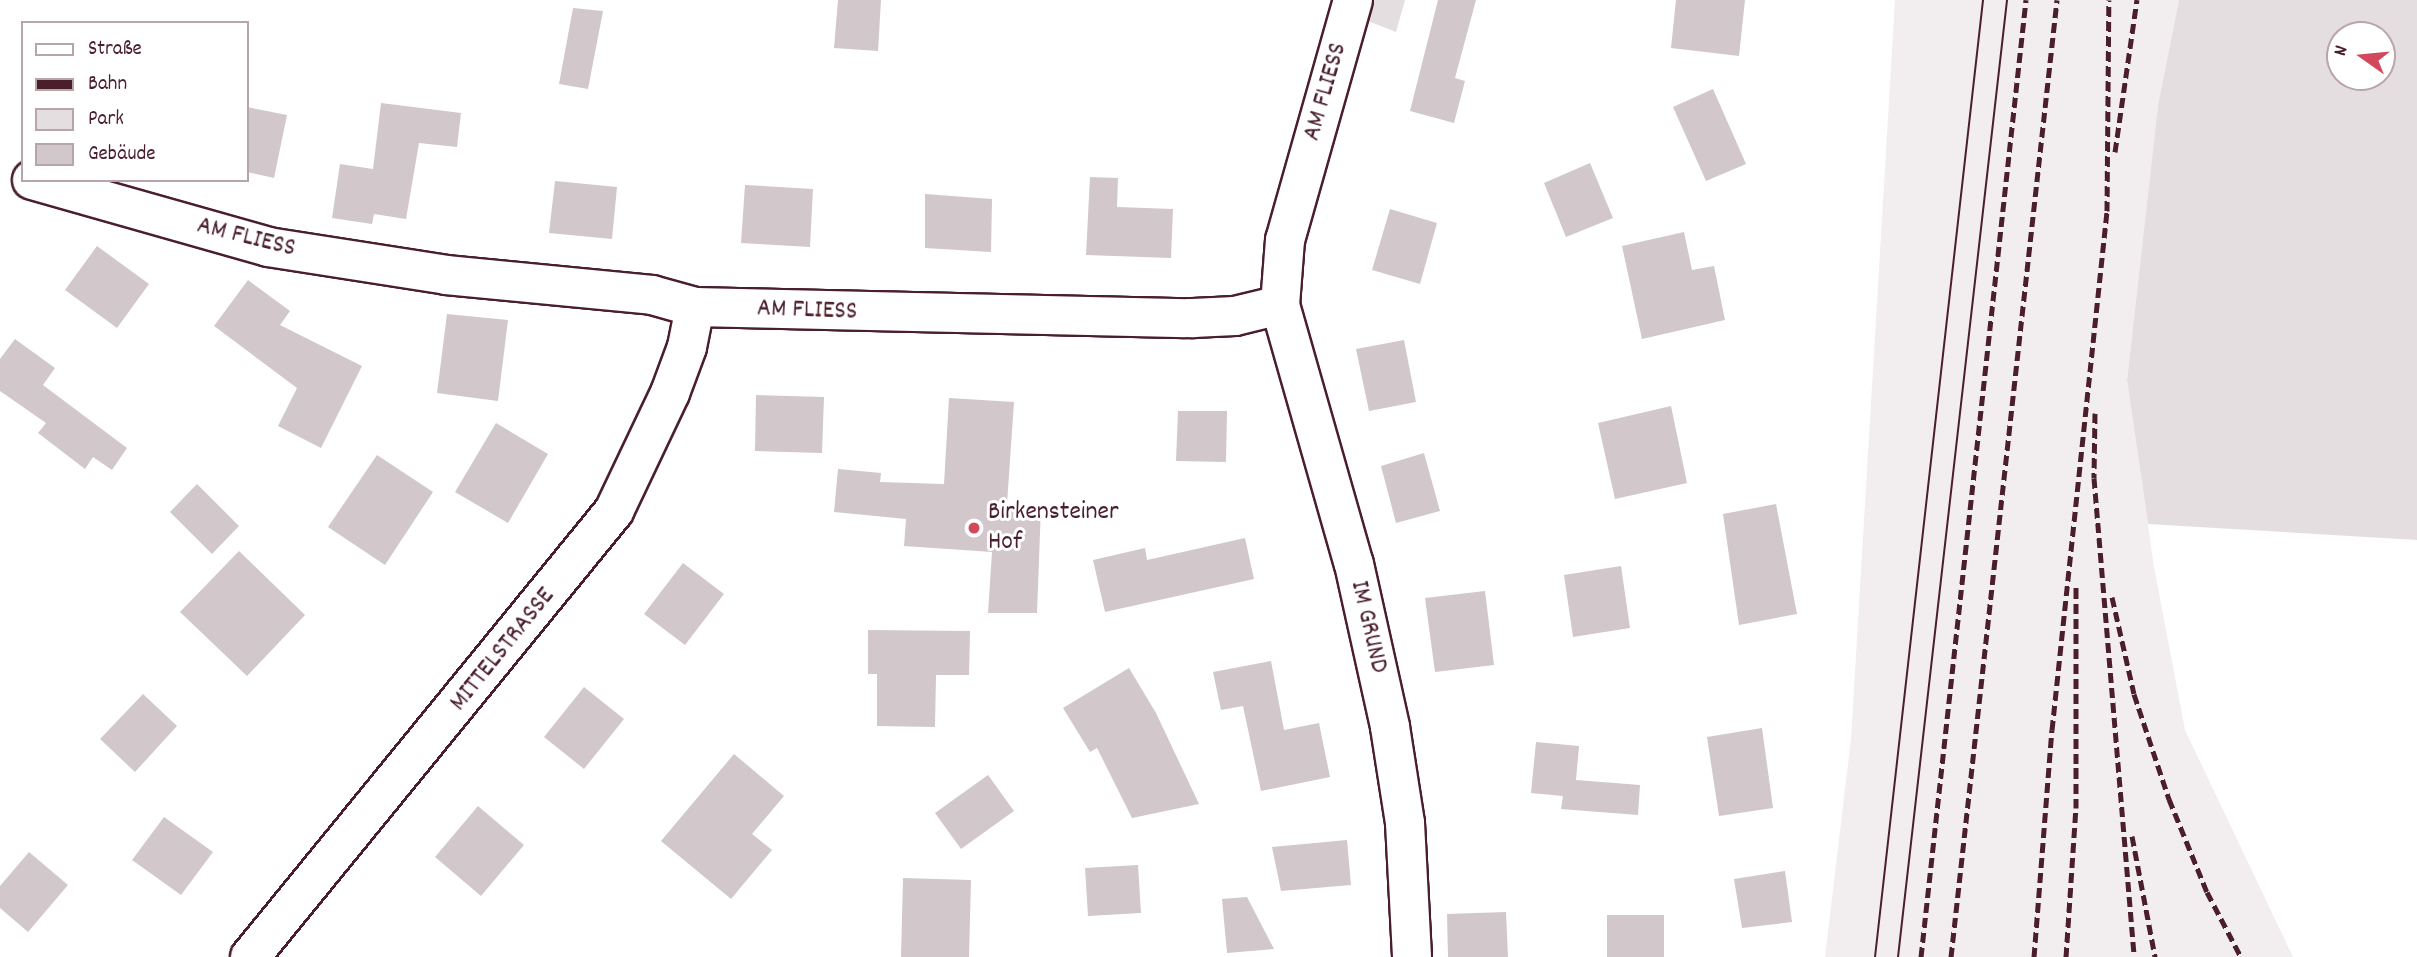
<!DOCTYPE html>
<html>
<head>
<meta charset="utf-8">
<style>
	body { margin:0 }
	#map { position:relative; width:2417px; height:957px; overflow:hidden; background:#fff; font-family:Dekko,sans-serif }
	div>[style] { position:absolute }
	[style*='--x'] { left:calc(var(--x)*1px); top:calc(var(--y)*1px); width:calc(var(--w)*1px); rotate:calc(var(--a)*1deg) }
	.built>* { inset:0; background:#f2eeef }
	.green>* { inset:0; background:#e5dee0 }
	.building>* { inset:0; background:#d2c7cb }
	.roads { filter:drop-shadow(2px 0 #4a1f2b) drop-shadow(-2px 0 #4a1f2b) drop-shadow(0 2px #4a1f2b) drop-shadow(0 -2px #4a1f2b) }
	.minor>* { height:38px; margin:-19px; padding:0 19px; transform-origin:19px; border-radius:19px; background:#fff }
	.tram>* { height:2px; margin:-1px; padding:0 1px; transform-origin:1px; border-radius:1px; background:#4a1f2b }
	.rail>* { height:5px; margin-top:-2.5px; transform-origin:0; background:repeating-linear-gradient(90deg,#4a1f2b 0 10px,transparent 0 15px) }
	.dots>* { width:19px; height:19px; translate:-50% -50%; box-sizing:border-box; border:4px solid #fff; border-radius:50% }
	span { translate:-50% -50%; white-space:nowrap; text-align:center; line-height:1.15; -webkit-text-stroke:6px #fff; paint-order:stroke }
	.street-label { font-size:26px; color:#4a1f2b }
	.poi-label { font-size:26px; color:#4a1f2b }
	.left { translate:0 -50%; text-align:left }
	.legend { position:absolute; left:21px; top:21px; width:228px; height:161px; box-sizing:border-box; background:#fff; border:2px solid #b7a5aa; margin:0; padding:9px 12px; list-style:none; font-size:21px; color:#4a1f2b }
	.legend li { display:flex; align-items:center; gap:14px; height:35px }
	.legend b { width:35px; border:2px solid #b7a5aa }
	.north { position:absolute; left:2326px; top:21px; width:70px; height:70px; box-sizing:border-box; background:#fff; border:2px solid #b7a5aa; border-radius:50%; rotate:285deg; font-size:19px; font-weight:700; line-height:28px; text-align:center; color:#4a1f2b }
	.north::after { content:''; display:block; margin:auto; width:24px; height:32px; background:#d1495b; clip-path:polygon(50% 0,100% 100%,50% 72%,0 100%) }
</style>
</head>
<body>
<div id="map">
	<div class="built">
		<div style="clip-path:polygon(1895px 0,2179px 0,2158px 105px,2127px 380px,2154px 567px,2185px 730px,2293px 957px,1825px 957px,1851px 739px)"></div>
	</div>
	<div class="green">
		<div style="clip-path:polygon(1369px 0,1405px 0,1396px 32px,1363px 19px)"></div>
		<div style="clip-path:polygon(evenodd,2179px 0,2417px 0,2417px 540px,2148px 524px,2127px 380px,2158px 105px,2179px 0,2340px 35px,2382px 35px,2382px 77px,2340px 77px,2340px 35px)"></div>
	</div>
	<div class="building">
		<div style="clip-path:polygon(838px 0,881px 0,878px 51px,834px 48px)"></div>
		<div style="clip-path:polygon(1438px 0,1476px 0,1455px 78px,1465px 81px,1454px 123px,1410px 111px)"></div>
		<div style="clip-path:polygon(1676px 0,1745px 0,1739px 56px,1671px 48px)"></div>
		<div style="clip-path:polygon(573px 8px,603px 11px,588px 89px,559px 84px)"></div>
		<div style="clip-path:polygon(1713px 89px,1746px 164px,1706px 181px,1673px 107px)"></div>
		<div style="clip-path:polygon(381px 103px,461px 113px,457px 147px,419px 143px,406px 219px,374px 214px,372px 224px,332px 218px,340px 164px,373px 169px)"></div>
		<div style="clip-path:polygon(247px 107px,287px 115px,274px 178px,247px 172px)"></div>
		<div style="clip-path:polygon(1590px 163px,1613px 218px,1566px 237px,1544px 183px)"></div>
		<div style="clip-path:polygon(1090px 177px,1118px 178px,1117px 207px,1173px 209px,1171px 258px,1086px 255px)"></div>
		<div style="clip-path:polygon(555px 181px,617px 187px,612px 239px,549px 233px)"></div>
		<div style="clip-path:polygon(745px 185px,813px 189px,810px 247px,741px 243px)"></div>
		<div style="clip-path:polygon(925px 194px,992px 199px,991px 252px,925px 248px)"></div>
		<div style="clip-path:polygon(1390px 209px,1437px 223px,1420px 284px,1372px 270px)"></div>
		<div style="clip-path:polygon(1684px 232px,1692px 270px,1714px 266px,1725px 320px,1642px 339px,1622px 246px)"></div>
		<div style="clip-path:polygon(97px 246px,149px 284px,117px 328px,65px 290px)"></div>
		<div style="clip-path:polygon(248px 280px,290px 311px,280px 325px,362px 366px,321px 448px,278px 426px,297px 388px,214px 326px)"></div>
		<div style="clip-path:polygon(447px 314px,508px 320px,498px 401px,437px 393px)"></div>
		<div style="clip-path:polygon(15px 339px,55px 368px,43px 385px,127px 448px,112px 470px,93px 457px,85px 469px,38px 433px,46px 423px,0 391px,0 359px)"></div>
		<div style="clip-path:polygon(1404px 340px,1416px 402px,1369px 411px,1356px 349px)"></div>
		<div style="clip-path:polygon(756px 395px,824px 397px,822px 453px,755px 451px)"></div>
		<div style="clip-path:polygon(949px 398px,1014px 402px,1007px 504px,1041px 506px,1037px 613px,988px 613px,992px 552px,904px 546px,906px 519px,834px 512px,838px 469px,881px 473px,880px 482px,944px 484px)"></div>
		<div style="clip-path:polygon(1671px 406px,1687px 483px,1615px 499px,1598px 423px)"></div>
		<div style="clip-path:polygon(1178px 411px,1227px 411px,1226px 462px,1176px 461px)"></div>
		<div style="clip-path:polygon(496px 423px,548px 454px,508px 523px,455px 492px)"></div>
		<div style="clip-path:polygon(1424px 453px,1440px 511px,1396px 523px,1381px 466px)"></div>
		<div style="clip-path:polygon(377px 455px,433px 492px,385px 565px,328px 527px)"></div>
		<div style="clip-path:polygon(197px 484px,239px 526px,212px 554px,170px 512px)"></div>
		<div style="clip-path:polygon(1776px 504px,1797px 614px,1739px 625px,1723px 514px)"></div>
		<div style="clip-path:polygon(1245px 538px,1254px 579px,1105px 612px,1093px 560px,1145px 548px,1147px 560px)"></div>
		<div style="clip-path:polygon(239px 551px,305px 615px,247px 676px,180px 612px)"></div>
		<div style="clip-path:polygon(683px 563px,724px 594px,685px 645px,644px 614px)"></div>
		<div style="clip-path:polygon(1621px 566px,1630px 628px,1573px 637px,1564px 575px)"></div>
		<div style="clip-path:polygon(1485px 591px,1494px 665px,1435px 672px,1425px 598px)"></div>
		<div style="clip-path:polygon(868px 630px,970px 631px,969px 675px,936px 675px,935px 727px,877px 726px,877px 674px,868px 674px)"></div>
		<div style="clip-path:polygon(1271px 661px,1284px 730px,1319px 723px,1330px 777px,1261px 791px,1243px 706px,1221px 710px,1213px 672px)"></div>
		<div style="clip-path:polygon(1129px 668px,1156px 713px,1199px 804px,1132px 818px,1097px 748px,1090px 752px,1063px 708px)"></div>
		<div style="clip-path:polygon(584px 687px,624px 719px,584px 769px,544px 737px)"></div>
		<div style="clip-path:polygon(143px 694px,177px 726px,135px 772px,100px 739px)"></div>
		<div style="clip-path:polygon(1762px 728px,1773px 808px,1719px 816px,1707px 737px)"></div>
		<div style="clip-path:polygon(1536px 742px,1579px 746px,1576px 780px,1640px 785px,1638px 815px,1561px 809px,1563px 796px,1531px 793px)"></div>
		<div style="clip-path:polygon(734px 754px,784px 796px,752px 834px,772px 850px,731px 899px,661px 841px)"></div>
		<div style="clip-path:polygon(988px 775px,1014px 811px,961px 849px,935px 813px)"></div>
		<div style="clip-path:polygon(478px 806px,524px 845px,481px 896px,435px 857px)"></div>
		<div style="clip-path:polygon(164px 817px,213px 852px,181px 895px,132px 860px)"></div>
		<div style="clip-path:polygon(1347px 840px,1351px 885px,1281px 891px,1272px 847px)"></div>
		<div style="clip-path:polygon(29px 852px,68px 885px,28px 932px,0 908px,0 886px)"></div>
		<div style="clip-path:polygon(1138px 865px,1141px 913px,1088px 916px,1085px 868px)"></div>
		<div style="clip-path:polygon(1785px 871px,1792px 922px,1742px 928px,1734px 879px)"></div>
		<div style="clip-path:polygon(903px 878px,971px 880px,969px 957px,901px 957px)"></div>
		<div style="clip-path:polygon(1247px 897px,1274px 949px,1227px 953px,1222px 899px)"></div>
		<div style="clip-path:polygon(1506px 912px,1508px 957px,1448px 957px,1447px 914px)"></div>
		<div style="clip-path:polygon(1607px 915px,1664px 915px,1664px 957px,1607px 957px)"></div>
	</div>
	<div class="roads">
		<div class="minor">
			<div style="--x:1353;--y:0;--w:249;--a:105.8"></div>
			<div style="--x:1285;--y:240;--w:65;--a:94.4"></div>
			<div style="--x:1280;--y:305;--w:269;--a:74.1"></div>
			<div style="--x:1354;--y:564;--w:167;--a:77.5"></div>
			<div style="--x:1390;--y:727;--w:97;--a:81.1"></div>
			<div style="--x:1405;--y:823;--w:134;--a:87"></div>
			<div style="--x:32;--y:180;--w:245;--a:15.8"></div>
			<div style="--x:268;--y:247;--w:180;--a:8.9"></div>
			<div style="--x:446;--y:275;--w:207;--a:5.5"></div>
			<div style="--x:652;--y:295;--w:45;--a:15.6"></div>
			<div style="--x:695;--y:307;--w:498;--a:1.3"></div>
			<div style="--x:1193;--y:318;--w:42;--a:-2.7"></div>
			<div style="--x:1235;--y:316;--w:46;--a:-13.7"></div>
			<div style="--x:250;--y:957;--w:576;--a:-50.78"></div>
			<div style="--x:614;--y:511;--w:131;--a:-64.6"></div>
			<div style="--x:670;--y:393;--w:49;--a:-69.7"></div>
			<div style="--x:687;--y:347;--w:41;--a:-78.7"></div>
		</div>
	</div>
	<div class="tram">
		<div style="--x:1875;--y:957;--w:963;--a:-83.56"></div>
		<div style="--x:1898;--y:957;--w:963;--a:-83.5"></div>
	</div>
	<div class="rail">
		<div style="--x:2115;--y:152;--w:154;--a:-81.8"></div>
		<div style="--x:2095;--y:413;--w:65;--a:90.9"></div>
		<div style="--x:2094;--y:478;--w:481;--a:85.2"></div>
		<div style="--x:2112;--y:597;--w:99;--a:77.2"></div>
		<div style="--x:2134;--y:694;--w:111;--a:71.6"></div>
		<div style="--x:2169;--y:799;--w:100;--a:67.8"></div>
		<div style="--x:2207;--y:892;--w:73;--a:62.4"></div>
		<div style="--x:2132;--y:836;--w:123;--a:79.2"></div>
		<div style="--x:1921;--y:957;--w:963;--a:-83.74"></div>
		<div style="--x:1951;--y:957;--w:963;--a:-83.68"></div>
		<div style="--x:2034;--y:957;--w:228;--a:-85.5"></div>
		<div style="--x:2052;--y:730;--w:522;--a:-83.95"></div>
		<div style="--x:2107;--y:211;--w:211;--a:-89.5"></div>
		<div style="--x:2066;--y:957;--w:149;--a:-86.2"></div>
		<div style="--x:2076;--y:808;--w:221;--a:-90"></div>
	</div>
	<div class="dots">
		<div style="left:974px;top:528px;background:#d1495b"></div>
	</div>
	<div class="street-label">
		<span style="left:1326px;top:92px;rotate:-74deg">AM FLIESS</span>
		<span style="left:246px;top:238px;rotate:14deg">AM FLIESS</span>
		<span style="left:807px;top:311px;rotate:2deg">AM FLIESS</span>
		<span style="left:1368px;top:627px;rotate:77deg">IM GRUND</span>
		<span style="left:503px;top:650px;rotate:-51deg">MITTELSTRASSE</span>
	</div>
	<div class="poi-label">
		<span class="left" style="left:988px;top:528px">Birkensteiner<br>Hof</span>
	</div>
	<ul class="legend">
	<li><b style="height:9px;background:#fff"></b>Straße</li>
	<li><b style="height:9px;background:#4a1f2b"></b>Bahn</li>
	<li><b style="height:19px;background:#e5dee0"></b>Park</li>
	<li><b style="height:19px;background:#d2c7cb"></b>Gebäude</li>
	</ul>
	<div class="north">N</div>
</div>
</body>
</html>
